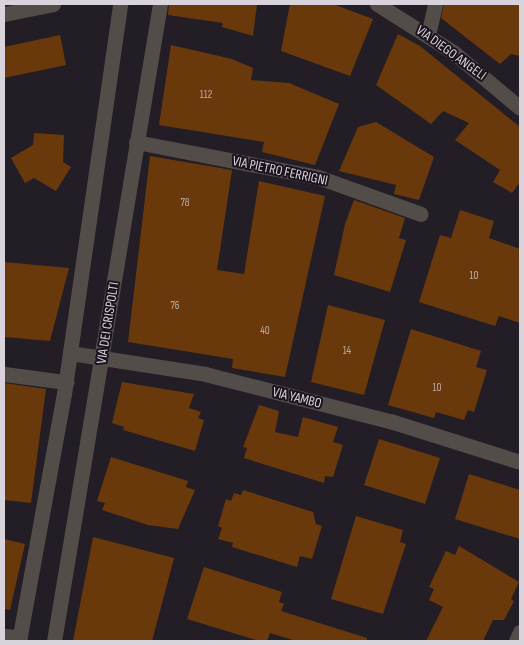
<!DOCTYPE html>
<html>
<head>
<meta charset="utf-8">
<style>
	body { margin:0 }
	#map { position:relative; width:524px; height:645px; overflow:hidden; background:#231d26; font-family:"Sofia Sans Condensed",sans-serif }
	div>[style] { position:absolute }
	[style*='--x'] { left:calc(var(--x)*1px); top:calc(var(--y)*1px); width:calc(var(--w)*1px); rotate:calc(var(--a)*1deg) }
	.building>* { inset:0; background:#69390c }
	.street>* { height:15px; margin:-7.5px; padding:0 7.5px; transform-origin:7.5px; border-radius:7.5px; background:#534d4a }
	span { translate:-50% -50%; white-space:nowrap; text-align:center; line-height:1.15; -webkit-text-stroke:4px #1a131d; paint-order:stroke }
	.number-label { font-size:11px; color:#bdada7 }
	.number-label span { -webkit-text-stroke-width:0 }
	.street-label { font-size:14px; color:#d9d4db }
	.frame { position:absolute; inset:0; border:5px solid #d9d4db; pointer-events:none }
</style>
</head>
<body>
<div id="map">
	<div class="building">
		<div style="clip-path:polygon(169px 4px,257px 4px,253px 36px,222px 27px,223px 23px,168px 15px)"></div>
		<div style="clip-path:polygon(290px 4px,333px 4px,373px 19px,350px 76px,281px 51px)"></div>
		<div style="clip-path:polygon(444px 4px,520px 4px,520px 56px,511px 54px,500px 64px,441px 18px)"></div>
		<div style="clip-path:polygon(398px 34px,420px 46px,520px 127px,520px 182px,512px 193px,493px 182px,500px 170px,455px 140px,469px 123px,443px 111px,431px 124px,376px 85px)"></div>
		<div style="clip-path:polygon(60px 35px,66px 65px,4px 78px,4px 47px)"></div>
		<div style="clip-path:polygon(171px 45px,232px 59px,253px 68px,251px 80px,289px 83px,339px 104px,315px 165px,262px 152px,264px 142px,159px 125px)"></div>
		<div style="clip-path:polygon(376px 122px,434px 157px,419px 200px,394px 194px,396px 185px,339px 171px,358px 127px)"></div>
		<div style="clip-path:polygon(34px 133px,64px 135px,63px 162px,71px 167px,56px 191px,34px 178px,25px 183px,11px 158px,33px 145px)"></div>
		<div style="clip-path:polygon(150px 156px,232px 170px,217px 270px,244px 274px,259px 181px,325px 196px,285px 377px,232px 368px,233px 359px,128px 342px)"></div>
		<div style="clip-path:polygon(354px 200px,405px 218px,399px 238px,406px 240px,390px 292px,334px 275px,345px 224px)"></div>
		<div style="clip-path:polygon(460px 210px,494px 221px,489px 238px,520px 249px,520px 323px,499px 316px,495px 326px,419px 302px,440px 235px,451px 238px)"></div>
		<div style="clip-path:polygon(4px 262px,69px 268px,50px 341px,4px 337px)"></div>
		<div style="clip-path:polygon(328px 305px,385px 320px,364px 395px,311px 382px)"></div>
		<div style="clip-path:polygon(411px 329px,481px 351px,476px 367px,487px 370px,474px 412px,468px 410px,464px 420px,436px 412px,434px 418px,388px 405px)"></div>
		<div style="clip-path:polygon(122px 382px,194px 394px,189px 408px,201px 412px,198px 418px,204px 420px,195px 451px,123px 430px,124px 427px,112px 423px)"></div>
		<div style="clip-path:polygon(4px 383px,46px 389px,31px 503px,4px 500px)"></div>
		<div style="clip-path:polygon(259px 405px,279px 411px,275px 432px,298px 437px,303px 417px,338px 427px,333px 442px,343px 445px,333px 477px,325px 476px,324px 483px,244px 458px,247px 448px,243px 447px)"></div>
		<div style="clip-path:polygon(379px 439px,440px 458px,425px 504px,364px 485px)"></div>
		<div style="clip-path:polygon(111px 457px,188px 481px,186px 487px,195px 490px,178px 529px,148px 525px,102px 510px,105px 503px,97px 501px)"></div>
		<div style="clip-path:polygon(469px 474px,520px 490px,520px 539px,455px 519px)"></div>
		<div style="clip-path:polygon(243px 490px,313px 512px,316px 524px,322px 526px,312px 559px,300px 556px,297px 567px,232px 547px,233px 543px,218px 539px,222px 528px,218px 526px,226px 499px,231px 501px,234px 493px,241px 495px)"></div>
		<div style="clip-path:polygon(356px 516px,403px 530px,400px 542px,406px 544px,383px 614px,331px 599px)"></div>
		<div style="clip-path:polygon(93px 537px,174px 558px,152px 641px,73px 641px)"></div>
		<div style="clip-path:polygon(4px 539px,25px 544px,10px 610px,4px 609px)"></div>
		<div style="clip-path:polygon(459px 546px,519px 582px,511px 599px,514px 601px,504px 620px,493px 620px,483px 641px,426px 641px,443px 607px,429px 600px,434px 589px,429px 587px,446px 551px,455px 555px)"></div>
		<div style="clip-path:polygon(204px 567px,282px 592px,279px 602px,284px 604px,281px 611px,367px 638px,367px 641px,296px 641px,270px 633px,267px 641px,259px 641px,187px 619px)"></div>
	</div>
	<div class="street">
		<div style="--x:377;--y:4;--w:90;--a:32.3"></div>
		<div style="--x:453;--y:52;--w:87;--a:39.9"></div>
		<div style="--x:4;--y:14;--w:50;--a:-11.5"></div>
		<div style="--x:428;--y:35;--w:32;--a:-77"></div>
		<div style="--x:136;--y:142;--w:185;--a:10.9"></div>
		<div style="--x:318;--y:177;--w:109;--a:19.8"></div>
		<div style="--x:70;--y:353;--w:137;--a:8.8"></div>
		<div style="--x:205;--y:374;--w:191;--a:14.3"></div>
		<div style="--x:390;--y:421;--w:136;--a:17.5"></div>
		<div style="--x:4;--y:374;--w:63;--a:7.4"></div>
		<div style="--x:4;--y:636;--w:16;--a:4"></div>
		<div style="--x:19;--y:641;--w:251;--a:-79.7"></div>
		<div style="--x:64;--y:394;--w:394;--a:-81.8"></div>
		<div style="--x:54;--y:641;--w:646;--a:-80.55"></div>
		<div style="--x:516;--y:641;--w:10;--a:-66"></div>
	</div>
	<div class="number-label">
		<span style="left:206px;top:95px">112</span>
		<span style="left:185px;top:203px">78</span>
		<span style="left:474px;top:276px">10</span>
		<span style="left:175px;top:306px">76</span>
		<span style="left:265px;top:331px">40</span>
		<span style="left:347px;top:351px">14</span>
		<span style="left:437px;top:388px">10</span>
	</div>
	<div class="street-label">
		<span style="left:451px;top:53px;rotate:36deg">VIA DIEGO ANGELI</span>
		<span style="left:280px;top:171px;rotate:12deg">VIA PIETRO FERRIGNI</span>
		<span style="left:108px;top:323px;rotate:-81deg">VIA DEI CRISPOLTI</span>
		<span style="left:297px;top:398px;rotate:14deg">VIA YAMBO</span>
	</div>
	<div class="frame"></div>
</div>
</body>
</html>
